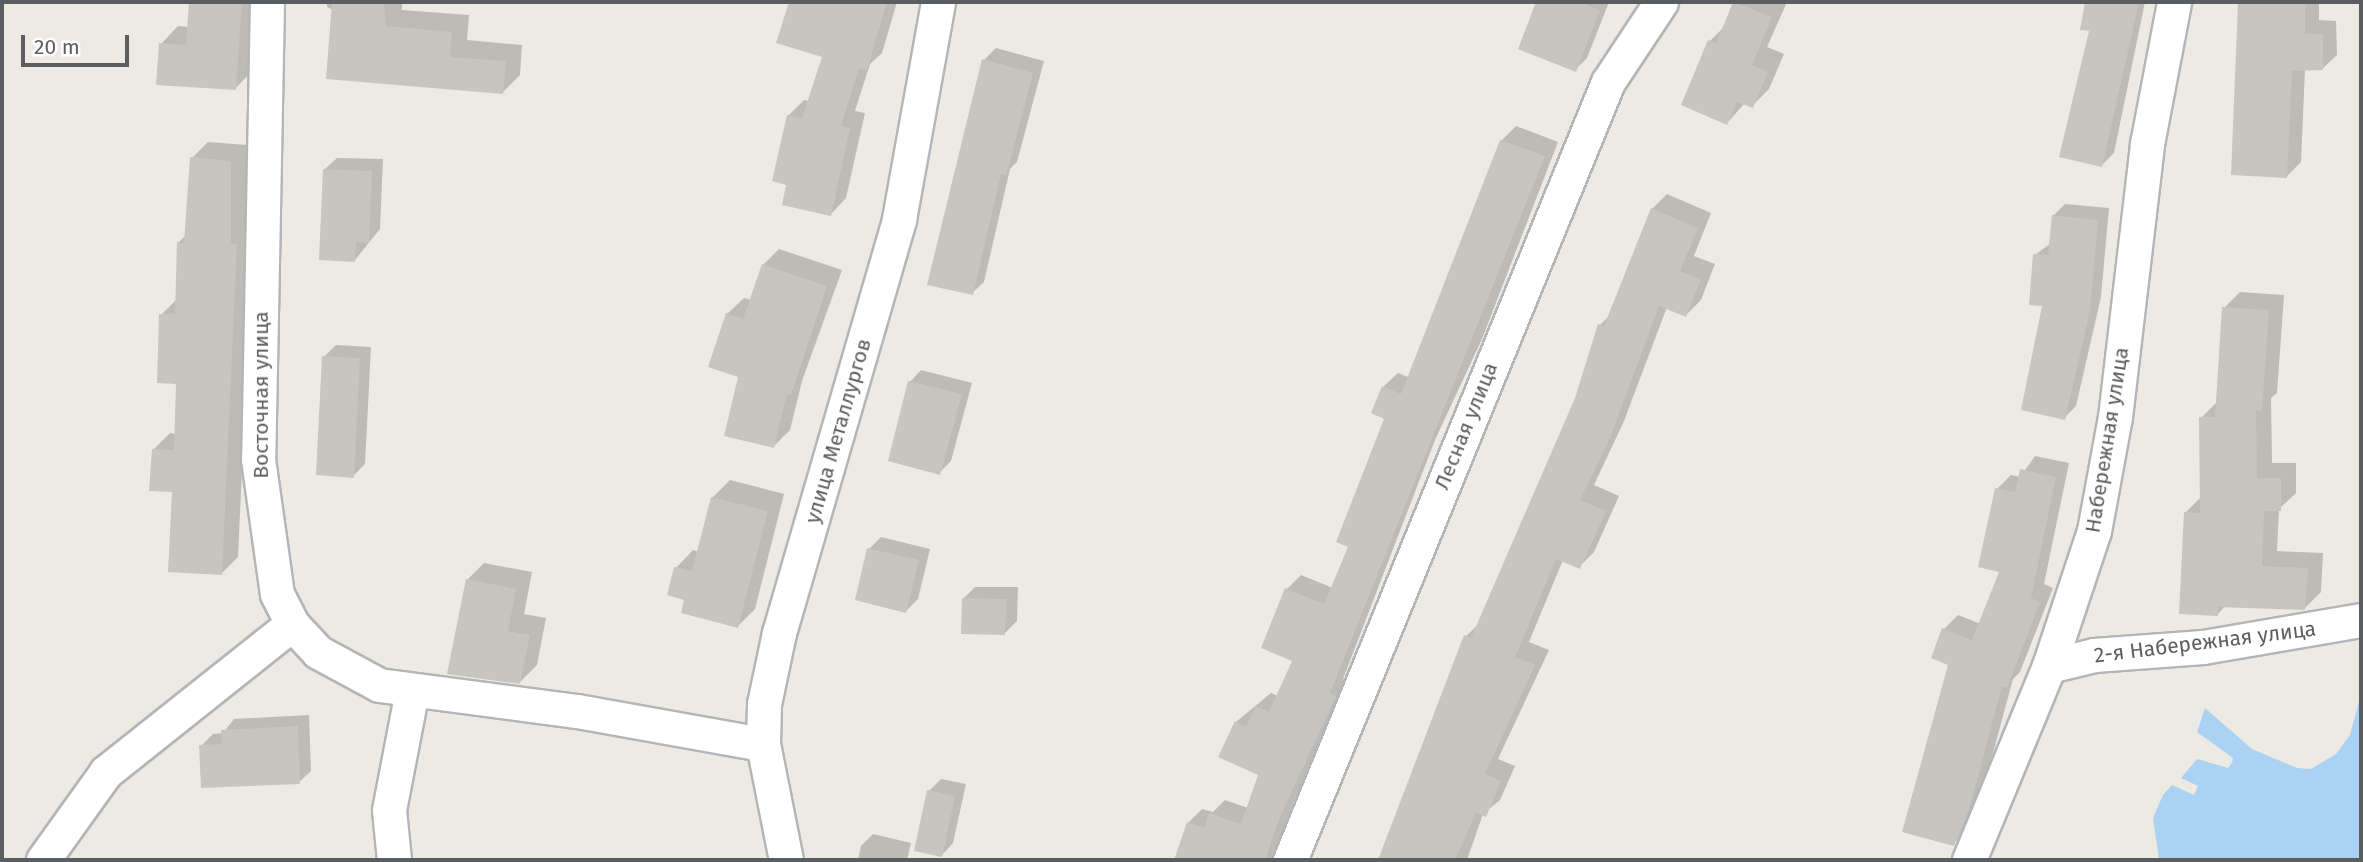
<!DOCTYPE html>
<html>
<head>
<meta charset="utf-8">
<style>
	body { margin:0 }
	#map { position:relative; width:2363px; height:862px; overflow:hidden; background:#eceae3; font-family:"Fira Sans",sans-serif }
	div>[style] { position:absolute }
	[style*='--x'] { left:calc(var(--x)*1px); top:calc(var(--y)*1px); width:calc(var(--w)*1px); rotate:calc(var(--a)*1deg) }
	.water>* { inset:0; background:#abd2f3 }
	.shadow>* { inset:0; background:#0003 }
	.building>* { inset:0; background:#c7c5bf }
	.roads { filter:drop-shadow(2px 0 #b3b5b8) drop-shadow(-2px 0 #b3b5b8) drop-shadow(0 2px #b3b5b8) drop-shadow(0 -2px #b3b5b8) }
	.street>* { height:33px; margin:-16.5px; padding:0 16.5px; transform-origin:16.5px; border-radius:16.5px; background:#fff }
	span { translate:-50% -50%; white-space:nowrap; text-align:center; line-height:1.15; -webkit-text-stroke:5px #fff; paint-order:stroke }
	.street-label { font-size:21px; color:#5b5e61 }
	.frame { position:absolute; inset:0; border:4px solid #5b5e61; pointer-events:none }
	.scale { position:absolute; left:21px; top:35px; width:108px; height:32px; box-sizing:border-box; border:4px solid #5b5e61; border-top:0; padding-left:9px; font-size:21px; line-height:24px; white-space:nowrap; color:#5b5e61; -webkit-text-stroke:5px #fff; paint-order:stroke }
</style>
</head>
<body>
<div id="map">
	<div class="water">
		<div style="clip-path:polygon(2361px 694px,2361px 860px,2159px 860px,2153px 818px,2163px 795px,2172px 785px,2194px 795px,2198px 786px,2181px 778px,2197px 759px,2228px 768px,2232px 763px,2233px 758px,2197px 732px,2205px 708px,2252px 749px,2297px 768px,2311px 769px,2336px 754px,2350px 735px)"></div>
	</div>
	<div class="shadow">
		<div style="clip-path:polygon(191px 2px,257px 2px,252px 71px,235px 89px,161px 44px,178px 26px,189px 27px)"></div>
		<div style="clip-path:polygon(327px 2px,402px 2px,402px 10px,469px 15px,467px 40px,522px 45px,520px 75px,503px 92px,327px 7px)"></div>
		<div style="clip-path:polygon(791px 2px,897px 2px,882px 53px,870px 64px,855px 111px,865px 113px,846px 198px,831px 214px,788px 183px,788px 116px,804px 100px,809px 101px,824px 56px,778px 42px)"></div>
		<div style="clip-path:polygon(1538px 2px,1609px 2px,1587px 58px,1575px 70px,1520px 48px)"></div>
		<div style="clip-path:polygon(1735px 2px,1787px 2px,1767px 47px,1784px 54px,1769px 89px,1752px 106px,1745px 103px,1727px 123px,1710px 41px,1725px 26px)"></div>
		<div style="clip-path:polygon(2087px 2px,2145px 2px,2114px 153px,2102px 165px,2091px 30px,2082px 28px)"></div>
		<div style="clip-path:polygon(2240px 2px,2319px 2px,2319px 20px,2336px 21px,2337px 55px,2322px 69px,2305px 69px,2301px 162px,2287px 176px,2240px 79px)"></div>
		<div style="clip-path:polygon(996px 48px,1044px 61px,1017px 162px,1010px 169px,984px 282px,972px 293px,984px 60px)"></div>
		<div style="clip-path:polygon(1516px 126px,1558px 142px,1482px 339px,1435px 440px,1343px 679px,1349px 681px,1294px 801px,1272px 860px,1175px 860px,1188px 823px,1202px 809px,1213px 812px,1225px 800px,1248px 808px,1260px 774px,1236px 722px,1271px 693px,1278px 696px,1295px 660px,1287px 589px,1301px 575px,1333px 588px,1350px 546px,1386px 418px,1383px 387px,1398px 373px,1408px 377px,1501px 141px)"></div>
		<div style="clip-path:polygon(208px 142px,247px 145px,246px 228px,253px 229px,238px 557px,221px 574px,153px 450px,170px 433px,177px 434px,178px 382px,161px 315px,177px 299px,178px 243px,186px 235px,192px 158px)"></div>
		<div style="clip-path:polygon(337px 158px,383px 159px,380px 229px,355px 260px,325px 169px)"></div>
		<div style="clip-path:polygon(1667px 194px,1711px 213px,1694px 256px,1715px 264px,1701px 300px,1686px 315px,1667px 307px,1624px 421px,1594px 485px,1619px 496px,1594px 552px,1579px 567px,1563px 560px,1529px 642px,1549px 650px,1498px 759px,1515px 766px,1500px 800px,1483px 814px,1467px 860px,1380px 860px,1466px 636px,1480px 623px,1576px 399px,1600px 325px,1610px 315px,1652px 209px)"></div>
		<div style="clip-path:polygon(2065px 204px,2109px 208px,2101px 297px,2076px 406px,2064px 418px,2035px 255px,2051px 243px,2053px 216px)"></div>
		<div style="clip-path:polygon(779px 249px,842px 270px,802px 381px,790px 430px,774px 446px,740px 376px,727px 314px,744px 298px,751px 300px,763px 265px)"></div>
		<div style="clip-path:polygon(2240px 292px,2284px 295px,2277px 393px,2271px 398px,2272px 463px,2296px 463px,2296px 493px,2279px 509px,2277px 551px,2323px 553px,2321px 592px,2305px 608px,2226px 605px,2217px 615px,2185px 513px,2201px 497px,2201px 418px,2218px 401px,2224px 308px)"></div>
		<div style="clip-path:polygon(336px 345px,371px 347px,365px 464px,353px 476px,324px 357px)"></div>
		<div style="clip-path:polygon(921px 370px,972px 383px,951px 461px,939px 473px,910px 382px)"></div>
		<div style="clip-path:polygon(2035px 456px,2069px 463px,2044px 584px,2053px 588px,2020px 672px,2013px 679px,1982px 794px,1968px 830px,1953px 844px,1950px 664px,1944px 629px,1958px 615px,1981px 624px,2001px 570px,1997px 489px,2011px 475px,2020px 477px)"></div>
		<div style="clip-path:polygon(730px 480px,784px 494px,755px 609px,738px 626px,686px 598px,676px 568px,693px 550px,699px 552px,712px 498px)"></div>
		<div style="clip-path:polygon(881px 537px,930px 549px,918px 599px,906px 611px,869px 549px)"></div>
		<div style="clip-path:polygon(484px 563px,532px 572px,524px 614px,546px 618px,537px 665px,520px 682px,467px 580px)"></div>
		<div style="clip-path:polygon(975px 587px,1018px 587px,1017px 621px,1005px 633px,963px 599px)"></div>
		<div style="clip-path:polygon(309px 715px,311px 771px,299px 782px,201px 746px,213px 734px,223px 733px,234px 719px)"></div>
		<div style="clip-path:polygon(941px 779px,966px 784px,953px 843px,942px 855px,929px 791px)"></div>
		<div style="clip-path:polygon(873px 834px,911px 843px,907px 860px,858px 860px,861px 846px)"></div>
	</div>
	<div class="building">
		<div style="clip-path:polygon(189px 2px,242px 2px,236px 90px,156px 85px,159px 43px,186px 45px)"></div>
		<div style="clip-path:polygon(332px 2px,384px 2px,386px 26px,452px 32px,450px 57px,506px 61px,503px 94px,326px 79px)"></div>
		<div style="clip-path:polygon(789px 2px,887px 2px,867px 70px,859px 68px,841px 126px,850px 128px,831px 216px,782px 205px,786px 185px,772px 181px,787px 115px,802px 118px,822px 57px,776px 43px)"></div>
		<div style="clip-path:polygon(1536px 2px,1580px 2px,1600px 10px,1576px 72px,1518px 49px)"></div>
		<div style="clip-path:polygon(1733px 2px,1772px 17px,1752px 65px,1768px 72px,1753px 108px,1737px 102px,1727px 125px,1681px 105px,1708px 40px,1716px 44px)"></div>
		<div style="clip-path:polygon(2085px 2px,2139px 2px,2102px 167px,2059px 157px,2089px 31px,2080px 30px)"></div>
		<div style="clip-path:polygon(2238px 2px,2305px 2px,2305px 34px,2323px 34px,2323px 70px,2292px 71px,2287px 178px,2231px 175px)"></div>
		<div style="clip-path:polygon(982px 59px,1033px 73px,1006px 176px,1001px 174px,973px 295px,927px 285px)"></div>
		<div style="clip-path:polygon(1500px 140px,1545px 156px,1330px 693px,1336px 696px,1280px 817px,1265px 860px,1174px 860px,1187px 822px,1204px 828px,1209px 813px,1241px 824px,1258px 775px,1218px 757px,1235px 721px,1246px 727px,1256px 706px,1269px 712px,1292px 661px,1261px 648px,1285px 588px,1324px 604px,1348px 547px,1336px 542px,1384px 419px,1371px 413px,1382px 386px,1401px 394px)"></div>
		<div style="clip-path:polygon(190px 157px,231px 161px,231px 244px,237px 244px,222px 575px,168px 572px,172px 492px,149px 491px,152px 449px,174px 450px,176px 384px,157px 383px,159px 314px,175px 314px,177px 242px,184px 243px)"></div>
		<div style="clip-path:polygon(323px 169px,372px 171px,369px 243px,356px 242px,355px 262px,319px 260px)"></div>
		<div style="clip-path:polygon(1651px 208px,1698px 228px,1680px 271px,1701px 279px,1686px 317px,1659px 306px,1610px 438px,1580px 500px,1606px 511px,1580px 569px,1556px 559px,1515px 657px,1535px 665px,1485px 774px,1501px 781px,1486px 817px,1476px 813px,1455px 860px,1378px 860px,1464px 635px,1471px 638px,1575px 398px,1598px 324px,1604px 326px)"></div>
		<div style="clip-path:polygon(2052px 215px,2098px 220px,2090px 311px,2065px 420px,2021px 410px,2042px 306px,2029px 305px,2033px 254px,2048px 255px)"></div>
		<div style="clip-path:polygon(762px 264px,827px 286px,791px 395px,787px 394px,774px 448px,724px 436px,738px 377px,708px 367px,726px 313px,743px 319px)"></div>
		<div style="clip-path:polygon(2222px 307px,2269px 310px,2262px 411px,2256px 410px,2257px 478px,2281px 478px,2281px 511px,2264px 511px,2262px 566px,2308px 568px,2305px 610px,2218px 607px,2218px 616px,2179px 614px,2184px 512px,2200px 513px,2199px 417px,2215px 417px)"></div>
		<div style="clip-path:polygon(322px 356px,360px 358px,354px 478px,316px 475px)"></div>
		<div style="clip-path:polygon(908px 381px,962px 394px,940px 475px,888px 461px)"></div>
		<div style="clip-path:polygon(2020px 469px,2056px 477px,2031px 598px,2040px 602px,2007px 688px,2002px 686px,1969px 810px,1954px 846px,1902px 832px,1948px 665px,1931px 658px,1942px 628px,1972px 640px,1999px 572px,1978px 567px,1995px 488px,2015px 492px)"></div>
		<div style="clip-path:polygon(711px 497px,768px 511px,738px 628px,681px 613px,684px 600px,667px 595px,674px 567px,692px 571px)"></div>
		<div style="clip-path:polygon(867px 548px,919px 560px,906px 613px,855px 600px)"></div>
		<div style="clip-path:polygon(466px 579px,516px 589px,508px 631px,530px 635px,520px 684px,447px 674px)"></div>
		<div style="clip-path:polygon(962px 598px,1007px 599px,1005px 635px,961px 634px)"></div>
		<div style="clip-path:polygon(298px 726px,300px 784px,201px 788px,199px 745px,222px 744px,221px 730px)"></div>
		<div style="clip-path:polygon(927px 790px,955px 796px,942px 857px,914px 851px)"></div>
	</div>
	<div class="roads">
		<div class="street">
			<div style="--x:267;--y:2;--w:457;--a:91.1"></div>
			<div style="--x:258;--y:459;--w:136;--a:82"></div>
			<div style="--x:277;--y:594;--w:34;--a:63"></div>
			<div style="--x:292;--y:624;--w:38;--a:47"></div>
			<div style="--x:318;--y:652;--w:69;--a:28.4"></div>
			<div style="--x:379;--y:685;--w:200;--a:7.5"></div>
			<div style="--x:577;--y:711;--w:189;--a:10.1"></div>
			<div style="--x:2049;--y:666;--w:46;--a:-13.7"></div>
			<div style="--x:2094;--y:655;--w:109;--a:-4.2"></div>
			<div style="--x:2203;--y:647;--w:160;--a:-9.7"></div>
			<div style="--x:43;--y:860;--w:108;--a:-54.4"></div>
			<div style="--x:106;--y:772;--w:238;--a:-38.5"></div>
			<div style="--x:394;--y:860;--w:50;--a:-95.7"></div>
			<div style="--x:389;--y:810;--w:121;--a:-79.1"></div>
			<div style="--x:786;--y:860;--w:118;--a:-101.2"></div>
			<div style="--x:763;--y:744;--w:40;--a:-88.6"></div>
			<div style="--x:764;--y:704;--w:73;--a:-78.1"></div>
			<div style="--x:779;--y:633;--w:431;--a:-73.8"></div>
			<div style="--x:899;--y:219;--w:220;--a:-79.8"></div>
			<div style="--x:1290;--y:860;--w:840;--a:-67.77"></div>
			<div style="--x:1608;--y:82;--w:96;--a:-56.5"></div>
			<div style="--x:1969;--y:860;--w:210;--a:-67.6"></div>
			<div style="--x:2049;--y:666;--w:142;--a:-71.6"></div>
			<div style="--x:2094;--y:531;--w:116;--a:-79.6"></div>
			<div style="--x:2115;--y:417;--w:275;--a:-83.3"></div>
			<div style="--x:2147;--y:144;--w:145;--a:-79.2"></div>
		</div>
	</div>
	<div class="street-label">
		<span style="left:261px;top:395px;rotate:-90deg">Восточная улица</span>
		<span style="left:1466px;top:426px;rotate:-68deg">Лесная улица</span>
		<span style="left:838px;top:431px;rotate:-74deg">улица Металлургов</span>
		<span style="left:2107px;top:440px;rotate:-81deg">Набережная улица</span>
		<span style="left:2205px;top:642px;rotate:-7deg">2-я Набережная улица</span>
	</div>
	<div class="frame"></div>
	<div class="scale">20 m</div>
</div>
</body>
</html>
